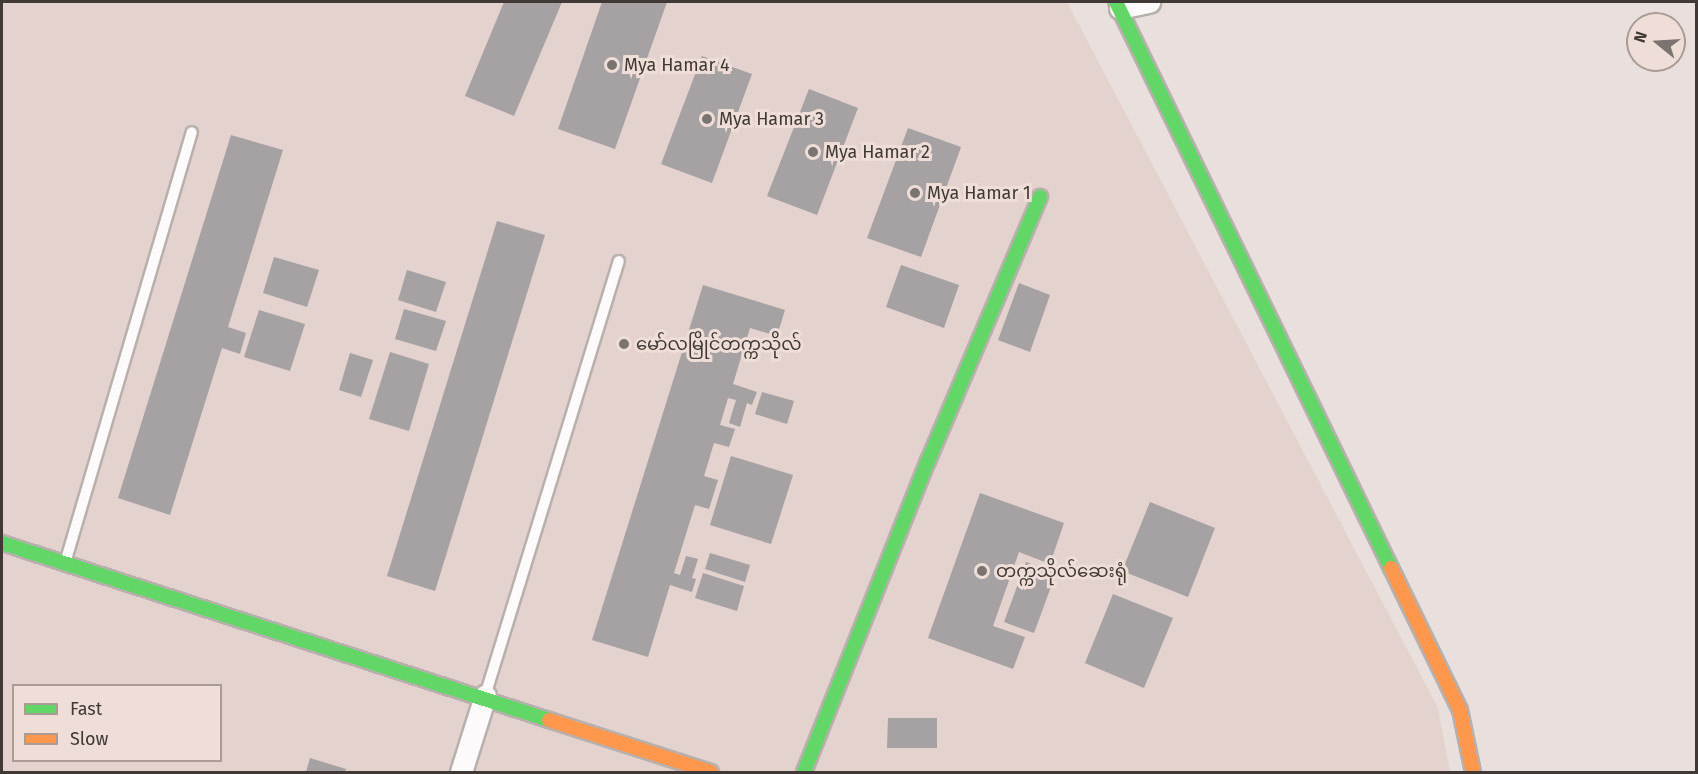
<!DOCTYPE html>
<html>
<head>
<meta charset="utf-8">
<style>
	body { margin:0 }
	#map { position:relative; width:1698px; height:774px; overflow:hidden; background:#e9e0dd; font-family:"Fira Sans","Noto Sans Myanmar",sans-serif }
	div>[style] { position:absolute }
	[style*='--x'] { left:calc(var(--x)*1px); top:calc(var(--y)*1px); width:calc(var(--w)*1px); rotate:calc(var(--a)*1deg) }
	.education>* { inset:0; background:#e3d2cd }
	.building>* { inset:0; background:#a6a1a2 }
	.roads { filter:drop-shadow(2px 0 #b7b0ad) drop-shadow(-2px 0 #b7b0ad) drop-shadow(0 2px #b7b0ad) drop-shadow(0 -2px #b7b0ad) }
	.lane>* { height:10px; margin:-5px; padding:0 5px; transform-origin:5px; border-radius:5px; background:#fcfafa }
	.street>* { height:21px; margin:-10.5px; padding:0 10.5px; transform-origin:10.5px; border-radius:10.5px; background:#fcfafa }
	.fast>* { height:14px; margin:-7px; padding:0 7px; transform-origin:7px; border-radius:7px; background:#63d668 }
	.slow>* { height:14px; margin:-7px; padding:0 7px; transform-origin:7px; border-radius:7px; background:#ff974d }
	.dots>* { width:16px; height:16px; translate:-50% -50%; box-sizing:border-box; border:3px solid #efded7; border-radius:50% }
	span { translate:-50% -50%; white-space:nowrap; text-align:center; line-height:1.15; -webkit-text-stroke:6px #efded7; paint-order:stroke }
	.poi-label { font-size:18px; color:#403936 }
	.left { translate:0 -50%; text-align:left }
	.frame { position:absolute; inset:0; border:3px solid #403936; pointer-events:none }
	.legend { position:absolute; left:12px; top:684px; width:210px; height:78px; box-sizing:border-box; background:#efded7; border:2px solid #a99c97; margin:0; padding:8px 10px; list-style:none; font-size:18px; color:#403936 }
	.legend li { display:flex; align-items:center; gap:12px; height:30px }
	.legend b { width:30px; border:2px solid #a99c97 }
	.north { position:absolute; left:1626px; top:12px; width:60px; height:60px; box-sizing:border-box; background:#efded7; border:2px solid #a99c97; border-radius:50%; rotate:288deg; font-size:16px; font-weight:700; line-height:24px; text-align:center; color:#403936 }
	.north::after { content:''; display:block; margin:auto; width:21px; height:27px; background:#7b7370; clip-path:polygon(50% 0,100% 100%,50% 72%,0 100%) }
</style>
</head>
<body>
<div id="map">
	<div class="education">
		<div style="clip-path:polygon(evenodd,2px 2px,1067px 2px,1438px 708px,1450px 772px,2px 772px,2px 2px,14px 686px,220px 686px,220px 760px,14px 760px,14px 686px)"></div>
	</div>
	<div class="building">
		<div style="clip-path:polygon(504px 2px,562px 2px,514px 116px,465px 96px)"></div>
		<div style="clip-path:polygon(602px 2px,667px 2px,615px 149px,558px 129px)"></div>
		<div style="clip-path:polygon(702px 56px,752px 74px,712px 183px,661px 164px)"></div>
		<div style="clip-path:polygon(809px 89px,858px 108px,817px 215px,767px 196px)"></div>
		<div style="clip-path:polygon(908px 128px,961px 147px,921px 257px,867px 238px)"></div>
		<div style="clip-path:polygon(231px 135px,283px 150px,228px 327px,246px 333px,240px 354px,222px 348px,170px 515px,118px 498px)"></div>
		<div style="clip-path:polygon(497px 221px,545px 235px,435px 591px,387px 576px)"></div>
		<div style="clip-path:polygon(274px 257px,319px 270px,307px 307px,263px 293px)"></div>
		<div style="clip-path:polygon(901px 265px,959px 285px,944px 328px,886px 307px)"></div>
		<div style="clip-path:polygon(407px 270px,446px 282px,436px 312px,398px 300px)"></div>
		<div style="clip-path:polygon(1019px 283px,1050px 295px,1030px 352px,998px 340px)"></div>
		<div style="clip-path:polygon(703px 285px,785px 310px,777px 336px,750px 328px,733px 384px,757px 392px,752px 405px,747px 403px,740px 427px,729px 423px,736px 400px,728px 398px,720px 425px,735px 429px,729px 447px,714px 443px,704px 476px,718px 480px,709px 509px,695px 505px,674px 573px,680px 575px,686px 556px,698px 559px,692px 578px,696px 579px,692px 592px,670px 585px,648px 657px,592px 640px)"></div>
		<div style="clip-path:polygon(404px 309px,446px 321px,436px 351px,395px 339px)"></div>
		<div style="clip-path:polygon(259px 310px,305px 324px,290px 371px,244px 357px)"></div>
		<div style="clip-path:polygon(390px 352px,429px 364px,409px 431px,369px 419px)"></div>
		<div style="clip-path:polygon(350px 353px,373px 360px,361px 397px,339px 390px)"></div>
		<div style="clip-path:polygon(762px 392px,794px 401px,787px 424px,755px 414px)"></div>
		<div style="clip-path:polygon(731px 456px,793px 475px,771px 544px,710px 525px)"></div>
		<div style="clip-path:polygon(980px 493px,1064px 523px,1050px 564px,1019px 552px,993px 626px,1025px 637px,1013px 669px,928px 638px)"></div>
		<div style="clip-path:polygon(1150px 502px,1215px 528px,1188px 597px,1122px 571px)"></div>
		<div style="clip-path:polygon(710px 553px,750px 565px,745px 582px,705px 569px)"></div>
		<div style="clip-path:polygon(1026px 562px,1056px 573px,1034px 633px,1004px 622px)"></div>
		<div style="clip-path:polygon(703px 573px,744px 586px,737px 611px,695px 598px)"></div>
		<div style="clip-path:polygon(1113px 594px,1173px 618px,1144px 688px,1085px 663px)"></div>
		<div style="clip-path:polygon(888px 718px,937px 718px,937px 748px,887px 748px)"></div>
		<div style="clip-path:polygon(310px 758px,346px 769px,345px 772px,306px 772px)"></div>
	</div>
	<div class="roads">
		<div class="lane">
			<div style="--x:65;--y:563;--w:449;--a:-73.6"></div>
			<div style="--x:485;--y:696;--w:455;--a:-72.9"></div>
		</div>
		<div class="street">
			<div style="--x:1120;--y:8;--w:30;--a:-12"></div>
			<div style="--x:461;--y:772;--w:80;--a:-72.5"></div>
		</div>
		<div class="fast">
			<div style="--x:1116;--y:2;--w:629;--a:64.09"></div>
			<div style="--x:2;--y:543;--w:575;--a:17.93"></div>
			<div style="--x:804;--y:772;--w:335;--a:-68.3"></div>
			<div style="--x:928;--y:461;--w:287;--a:-67"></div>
		</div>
		<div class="slow">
			<div style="--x:1391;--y:568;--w:158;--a:64.1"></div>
			<div style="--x:1460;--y:710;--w:63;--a:78.2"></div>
			<div style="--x:549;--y:720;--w:170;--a:17.8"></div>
		</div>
	</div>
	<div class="dots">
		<div style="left:612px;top:65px;background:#7b7370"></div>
		<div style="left:707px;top:119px;background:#7b7370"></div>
		<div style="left:813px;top:152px;background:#7b7370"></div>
		<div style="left:915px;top:193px;background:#7b7370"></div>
		<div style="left:624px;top:344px;background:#7b7370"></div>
		<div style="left:982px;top:571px;background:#7b7370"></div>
	</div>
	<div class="poi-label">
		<span class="left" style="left:624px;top:65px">Mya Hamar 4</span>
		<span class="left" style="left:719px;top:119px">Mya Hamar 3</span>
		<span class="left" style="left:825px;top:152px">Mya Hamar 2</span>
		<span class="left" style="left:927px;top:193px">Mya Hamar 1</span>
		<span class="left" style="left:636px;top:344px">မော်လမြိုင်တက္ကသိုလ်</span>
		<span class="left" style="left:996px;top:571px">တက္ကသိုလ်ဆေးရုံ</span>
	</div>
	<div class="frame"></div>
	<ul class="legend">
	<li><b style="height:8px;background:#63d668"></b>Fast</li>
	<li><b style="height:8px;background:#ff974d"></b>Slow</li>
	</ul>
	<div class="north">N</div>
</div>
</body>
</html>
